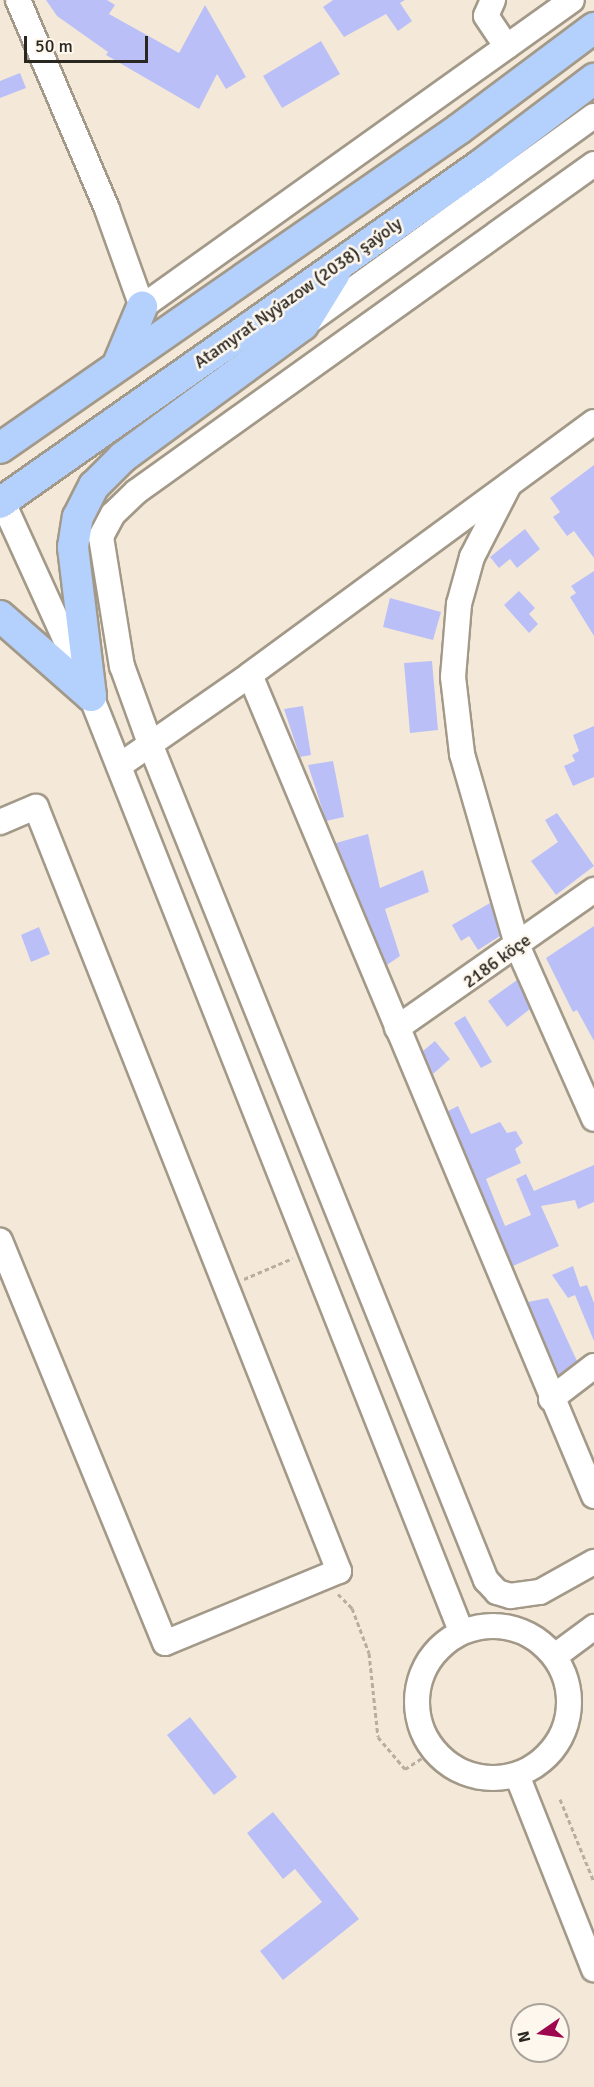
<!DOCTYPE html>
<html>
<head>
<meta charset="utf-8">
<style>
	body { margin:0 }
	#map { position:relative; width:594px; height:2087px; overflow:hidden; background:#f4e9d8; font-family:Signika,sans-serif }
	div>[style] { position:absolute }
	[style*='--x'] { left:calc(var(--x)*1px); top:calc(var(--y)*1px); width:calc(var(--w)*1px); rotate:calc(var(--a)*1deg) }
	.building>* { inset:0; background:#bbbff8 }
	.path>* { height:3px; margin-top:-1.5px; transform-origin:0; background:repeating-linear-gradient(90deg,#b6aea0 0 4.5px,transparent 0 7.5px) }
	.roads { filter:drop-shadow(2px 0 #a39989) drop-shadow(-2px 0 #a39989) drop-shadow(0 2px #a39989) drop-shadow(0 -2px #a39989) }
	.minor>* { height:24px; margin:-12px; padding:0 12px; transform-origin:12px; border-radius:12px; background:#fff }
	.minor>.ring { margin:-12px; padding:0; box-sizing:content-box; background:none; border:24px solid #fff; border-radius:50% }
	.major>* { height:30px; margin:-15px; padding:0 15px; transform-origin:15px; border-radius:15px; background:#b4d0fc }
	span { translate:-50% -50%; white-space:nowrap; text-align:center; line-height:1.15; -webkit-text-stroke:5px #fdf7ed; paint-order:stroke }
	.street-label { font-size:18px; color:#2a2620 }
	.north { position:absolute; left:510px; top:2003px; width:60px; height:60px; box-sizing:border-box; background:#fdf7ed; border:2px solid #a9a39b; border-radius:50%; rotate:257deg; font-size:16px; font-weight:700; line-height:24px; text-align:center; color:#2a2620 }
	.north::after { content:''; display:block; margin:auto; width:21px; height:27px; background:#9e064e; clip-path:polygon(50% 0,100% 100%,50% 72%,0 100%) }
	.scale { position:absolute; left:24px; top:36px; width:124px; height:27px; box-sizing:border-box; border:3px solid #2a2620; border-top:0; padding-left:8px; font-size:18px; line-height:21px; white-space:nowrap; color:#2a2620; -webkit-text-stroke:4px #fdf7ed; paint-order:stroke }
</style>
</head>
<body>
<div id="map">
	<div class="building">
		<div style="clip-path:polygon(46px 0,107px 0,115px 5px,109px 14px,179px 53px,205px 5px,246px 77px,226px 89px,217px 74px,199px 109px,106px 55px,108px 52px,57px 16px)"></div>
		<div style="clip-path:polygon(333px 0,405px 0,400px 3px,412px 21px,398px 31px,386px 14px,344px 37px,323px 7px)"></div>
		<div style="clip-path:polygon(321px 41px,340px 74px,282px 108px,263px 76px)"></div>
		<div style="clip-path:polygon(20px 73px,26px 88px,0 98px,0 81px)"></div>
		<div style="clip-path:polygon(594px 465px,594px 558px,574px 531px,567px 536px,553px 517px,560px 512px,550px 498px)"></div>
		<div style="clip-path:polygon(525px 529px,540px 549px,517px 568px,510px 559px,499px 568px,490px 557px)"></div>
		<div style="clip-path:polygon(594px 571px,594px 636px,570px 597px,576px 593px,571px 586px)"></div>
		<div style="clip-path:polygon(519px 591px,535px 608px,529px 614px,538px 624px,529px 633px,504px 605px)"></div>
		<div style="clip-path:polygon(390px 598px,441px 612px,433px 640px,383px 627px)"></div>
		<div style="clip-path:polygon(432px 661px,438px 730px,410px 733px,404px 663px)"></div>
		<div style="clip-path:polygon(303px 706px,311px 755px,300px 757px,284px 709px)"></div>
		<div style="clip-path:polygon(594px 726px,594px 777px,573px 786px,564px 766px,575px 761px,572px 755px,579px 751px,573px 735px)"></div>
		<div style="clip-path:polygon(333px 761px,344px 817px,326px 821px,308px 765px)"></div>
		<div style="clip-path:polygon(557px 813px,594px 866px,556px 895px,531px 861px,558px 842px,545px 820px)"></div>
		<div style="clip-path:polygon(368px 834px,380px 888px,423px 870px,429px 892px,385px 909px,400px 956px,387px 965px,336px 843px)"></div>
		<div style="clip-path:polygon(490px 903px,500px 936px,478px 950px,469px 936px,461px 941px,452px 925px)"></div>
		<div style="clip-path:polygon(594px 926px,594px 1041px,577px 1010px,573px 1012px,546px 958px)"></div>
		<div style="clip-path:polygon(39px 927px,50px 954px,31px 962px,21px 935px)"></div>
		<div style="clip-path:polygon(517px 980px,530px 1009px,507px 1027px,488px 1001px)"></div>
		<div style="clip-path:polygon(465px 1016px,492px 1062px,481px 1068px,454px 1023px)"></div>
		<div style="clip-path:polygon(435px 1041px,450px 1059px,433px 1074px,423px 1051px)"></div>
		<div style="clip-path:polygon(458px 1106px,471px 1134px,500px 1122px,507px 1133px,516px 1131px,523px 1143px,515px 1149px,521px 1163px,486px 1179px,505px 1226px,531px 1215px,516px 1179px,526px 1174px,534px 1191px,594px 1165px,594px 1202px,578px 1209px,575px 1200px,541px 1206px,559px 1246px,513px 1266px,448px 1111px)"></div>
		<div style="clip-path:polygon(573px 1266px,580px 1287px,587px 1285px,594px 1303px,594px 1341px,575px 1295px,568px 1298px,552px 1275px)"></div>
		<div style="clip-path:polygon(548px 1298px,577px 1361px,559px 1375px,528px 1302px)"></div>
		<div style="clip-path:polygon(190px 1717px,237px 1777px,214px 1795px,167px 1735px)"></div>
		<div style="clip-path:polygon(273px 1812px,359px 1919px,283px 1980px,260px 1951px,322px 1902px,295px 1869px,283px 1879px,247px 1833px)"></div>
	</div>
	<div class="path">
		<div style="--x:244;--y:1279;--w:53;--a:-23.2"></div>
		<div style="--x:338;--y:1594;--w:20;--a:45"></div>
		<div style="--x:352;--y:1608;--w:48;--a:69.3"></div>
		<div style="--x:369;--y:1653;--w:84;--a:83.9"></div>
		<div style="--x:378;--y:1737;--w:42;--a:49.8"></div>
		<div style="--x:405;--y:1769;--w:35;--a:-33"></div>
		<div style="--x:560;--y:1799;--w:90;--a:67.7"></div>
	</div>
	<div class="roads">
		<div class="minor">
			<div style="--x:18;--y:0;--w:227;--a:66.9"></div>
			<div style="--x:107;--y:209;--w:104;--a:70.3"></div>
			<div style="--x:142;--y:307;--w:528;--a:-35.53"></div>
			<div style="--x:493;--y:0;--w:17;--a:114"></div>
			<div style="--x:486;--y:16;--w:37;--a:56"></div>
			<div style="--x:594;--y:164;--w:563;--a:144.39"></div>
			<div style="--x:136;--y:492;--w:32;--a:136"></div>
			<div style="--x:113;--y:514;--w:26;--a:118"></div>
			<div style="--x:101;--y:537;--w:131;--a:80.8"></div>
			<div style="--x:122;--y:666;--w:85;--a:70.1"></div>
			<div style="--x:151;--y:746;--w:899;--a:68.12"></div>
			<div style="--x:486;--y:1580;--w:16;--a:47"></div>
			<div style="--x:497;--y:1592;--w:14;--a:17"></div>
			<div style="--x:510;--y:1596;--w:30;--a:-8"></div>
			<div style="--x:540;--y:1592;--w:62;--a:-29.1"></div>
			<div style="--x:308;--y:322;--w:352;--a:-35.8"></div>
			<div style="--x:594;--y:422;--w:427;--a:143.7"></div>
			<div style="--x:250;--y:675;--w:890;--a:67.27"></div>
			<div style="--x:509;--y:485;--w:81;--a:117.2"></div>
			<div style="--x:472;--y:557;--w:49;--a:105.5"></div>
			<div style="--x:459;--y:604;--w:73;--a:94.7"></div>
			<div style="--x:453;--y:677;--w:78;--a:83.3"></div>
			<div style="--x:462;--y:754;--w:199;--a:73.9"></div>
			<div style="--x:517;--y:945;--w:190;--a:66.1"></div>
			<div style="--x:0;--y:496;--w:220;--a:65.5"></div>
			<div style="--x:91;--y:696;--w:1006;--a:68.41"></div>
			<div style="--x:119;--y:766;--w:160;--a:-34.8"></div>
			<div style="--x:0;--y:822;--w:39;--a:-23"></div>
			<div style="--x:36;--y:807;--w:822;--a:68.37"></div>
			<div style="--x:339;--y:1571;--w:188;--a:157.5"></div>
			<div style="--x:165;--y:1643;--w:435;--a:-112.3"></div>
			<div style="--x:397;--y:1028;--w:241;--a:-35"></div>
			<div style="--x:551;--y:1399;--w:54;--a:-37.5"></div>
			<div class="ring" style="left:417px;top:1626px;width:128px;height:128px"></div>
			<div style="--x:555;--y:1656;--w:49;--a:-36.6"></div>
			<div style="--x:517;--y:1775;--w:209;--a:68.4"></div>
		</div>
		<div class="major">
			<div style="--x:119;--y:362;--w:60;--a:-67.3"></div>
			<div style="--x:0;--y:448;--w:559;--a:-34.8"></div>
			<div style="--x:459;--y:129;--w:169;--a:-36.8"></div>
			<div style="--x:0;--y:503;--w:589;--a:-35.12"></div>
			<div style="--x:482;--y:164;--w:141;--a:-37.2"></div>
			<div style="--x:0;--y:616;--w:121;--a:41.3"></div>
			<div style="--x:91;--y:696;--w:150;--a:-96.9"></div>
			<div style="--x:73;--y:547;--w:30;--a:-81"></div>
			<div style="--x:78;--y:517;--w:35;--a:-63"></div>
			<div style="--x:94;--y:486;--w:41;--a:-45"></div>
			<div style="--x:123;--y:457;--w:223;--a:-36.3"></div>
			<div style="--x:303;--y:325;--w:61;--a:-58.4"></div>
		</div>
	</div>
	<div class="street-label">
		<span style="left:298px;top:293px;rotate:-35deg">Atamyrat Nyýazow (2038) şaýoly</span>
		<span style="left:497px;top:961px;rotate:-36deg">2186 köçe</span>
	</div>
	<div class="north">N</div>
	<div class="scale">50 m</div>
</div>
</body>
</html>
